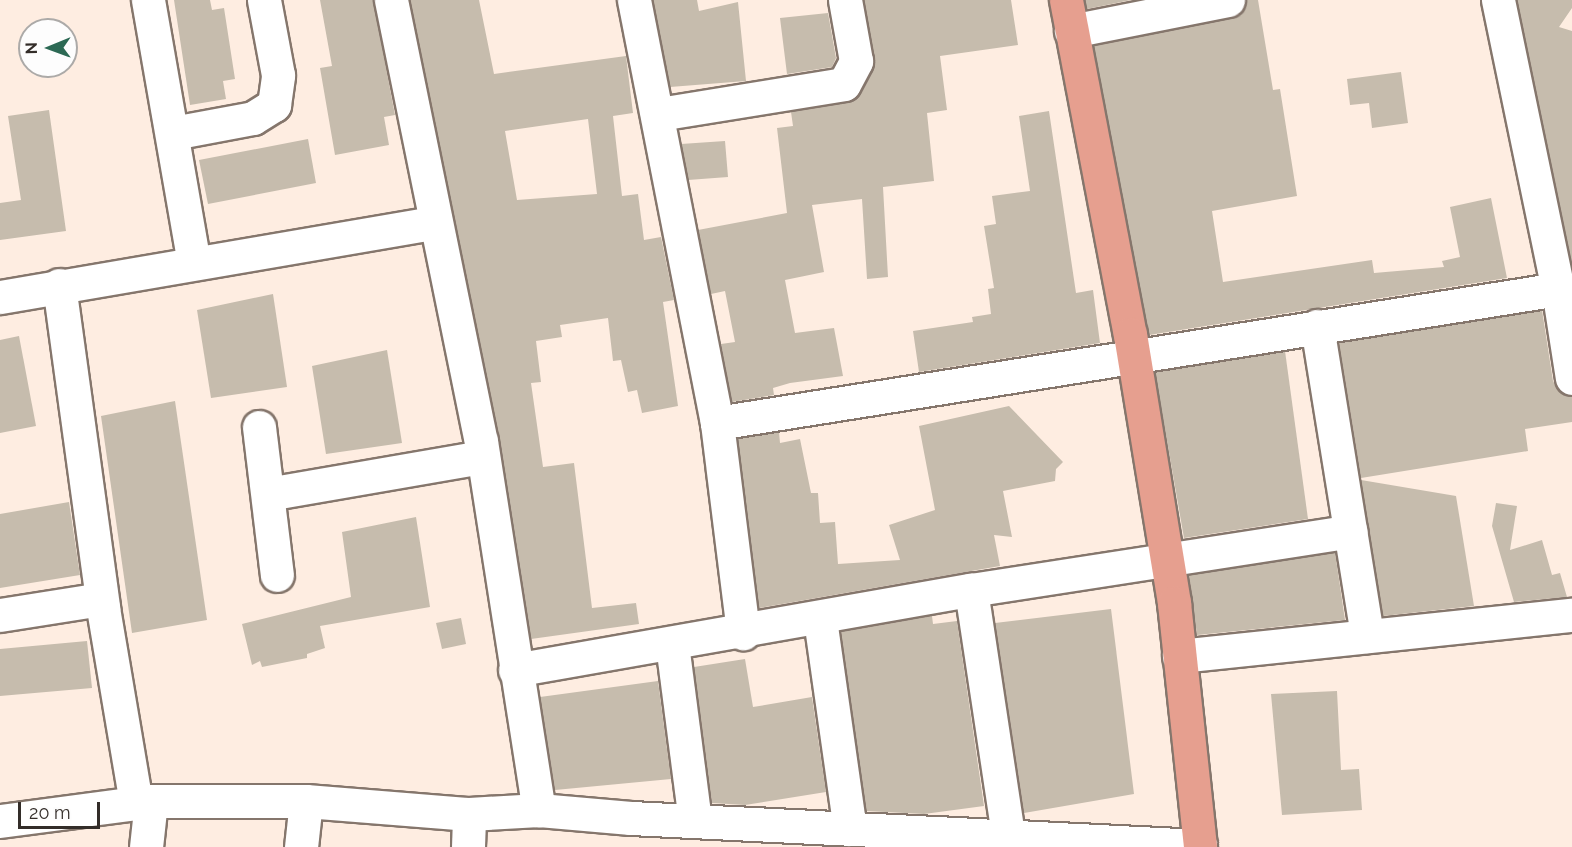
<!DOCTYPE html>
<html>
<head>
<meta charset="utf-8">
<style>
	body { margin:0 }
	#map { position:relative; width:1572px; height:847px; overflow:hidden; background:#feede1; font-family:Raleway,sans-serif }
	div>[style] { position:absolute }
	[style*='--x'] { left:calc(var(--x)*1px); top:calc(var(--y)*1px); width:calc(var(--w)*1px); rotate:calc(var(--a)*1deg) }
	.building>* { inset:0; background:#c6bcad }
	.roads { filter:drop-shadow(2px 0 #85766c) drop-shadow(-2px 0 #85766c) drop-shadow(0 2px #85766c) drop-shadow(0 -2px #85766c) }
	.minor>* { height:33px; margin:-16.5px; padding:0 16.5px; transform-origin:16.5px; border-radius:16.5px; background:#fff }
	.major>* { height:33px; margin:-16.5px; padding:0 16.5px; transform-origin:16.5px; border-radius:16.5px; background:#e69f8f }
	span { translate:-50% -50%; white-space:nowrap; text-align:center; line-height:1.15; -webkit-text-stroke:5px #fdfdfd; paint-order:stroke }
	.north { position:absolute; left:18px; top:18px; width:60px; height:60px; box-sizing:border-box; background:#fdfdfd; border:2px solid #acaaa8; border-radius:50%; rotate:269deg; font-size:16px; font-weight:700; line-height:24px; text-align:center; color:#332d29 }
	.north::after { content:''; display:block; margin:auto; width:21px; height:27px; background:#2c6954; clip-path:polygon(50% 0,100% 100%,50% 72%,0 100%) }
	.scale { position:absolute; left:18px; top:802px; width:82px; height:27px; box-sizing:border-box; border:3px solid #332d29; border-top:0; padding-left:8px; font-size:18px; line-height:21px; white-space:nowrap; color:#332d29; -webkit-text-stroke:4px #fdfdfd; paint-order:stroke }
</style>
</head>
<body>
<div id="map">
	<div class="building">
		<div style="clip-path:polygon(174px 0,210px 0,212px 10px,224px 8px,235px 79px,223px 81px,226px 99px,190px 105px)"></div>
		<div style="clip-path:polygon(320px 0,373px 0,395px 115px,384px 117px,389px 145px,335px 155px,320px 68px,332px 66px)"></div>
		<div style="clip-path:polygon(evenodd,410px 0,479px 0,494px 74px,626px 56px,633px 113px,613px 116px,622px 196px,638px 194px,644px 240px,661px 237px,674px 300px,663px 302px,678px 406px,642px 413px,637px 390px,628px 392px,621px 360px,613px 361px,608px 318px,560px 325px,562px 337px,536px 341px,541px 382px,531px 383px,543px 467px,574px 463px,592px 608px,636px 603px,639px 624px,531px 639px,499px 437px,410px 0,588px 119px,597px 194px,517px 200px,505px 131px,588px 119px)"></div>
		<div style="clip-path:polygon(653px 0,697px 0,699px 11px,738px 2px,746px 81px,670px 87px)"></div>
		<div style="clip-path:polygon(864px 0,1011px 0,1018px 45px,940px 56px,947px 110px,927px 113px,934px 181px,883px 187px,888px 277px,867px 279px,862px 199px,812px 205px,824px 272px,785px 280px,795px 333px,834px 328px,843px 376px,790px 383px,773px 388px,774px 395px,732px 402px,721px 344px,735px 342px,725px 291px,711px 294px,698px 230px,787px 213px,777px 128px,793px 126px,791px 112px,847px 103px,861px 93px,874px 58px)"></div>
		<div style="clip-path:polygon(1085px 0,1131px 0,1087px 9px)"></div>
		<div style="clip-path:polygon(1246px 0,1258px 0,1273px 90px,1280px 89px,1297px 196px,1212px 211px,1223px 282px,1372px 260px,1374px 273px,1444px 267px,1442px 261px,1460px 257px,1450px 207px,1491px 198px,1507px 278px,1149px 335px,1094px 46px,1232px 18px,1241px 14px)"></div>
		<div style="clip-path:polygon(1517px 0,1572px 0,1572px 8px,1559px 27px,1572px 31px,1572px 264px)"></div>
		<div style="clip-path:polygon(828px 13px,836px 58px,832px 67px,787px 74px,780px 18px)"></div>
		<div style="clip-path:polygon(1401px 72px,1408px 123px,1372px 128px,1369px 103px,1350px 105px,1347px 79px)"></div>
		<div style="clip-path:polygon(49px 110px,66px 231px,0 240px,0 203px,21px 200px,8px 116px)"></div>
		<div style="clip-path:polygon(1049px 111px,1076px 293px,1093px 290px,1100px 343px,919px 372px,913px 331px,973px 322px,972px 317px,991px 314px,988px 289px,994px 288px,984px 226px,996px 224px,992px 196px,1030px 191px,1019px 116px)"></div>
		<div style="clip-path:polygon(308px 139px,316px 183px,208px 204px,199px 160px)"></div>
		<div style="clip-path:polygon(725px 141px,728px 177px,688px 180px,681px 144px)"></div>
		<div style="clip-path:polygon(273px 294px,287px 387px,211px 398px,197px 310px)"></div>
		<div style="clip-path:polygon(1542px 310px,1553px 381px,1558px 390px,1572px 396px,1572px 422px,1525px 429px,1528px 451px,1361px 478px,1339px 343px)"></div>
		<div style="clip-path:polygon(19px 336px,36px 426px,0 433px,0 340px)"></div>
		<div style="clip-path:polygon(387px 350px,402px 443px,326px 454px,312px 366px)"></div>
		<div style="clip-path:polygon(1285px 351px,1308px 519px,1184px 538px,1155px 372px)"></div>
		<div style="clip-path:polygon(175px 401px,207px 620px,132px 633px,101px 416px)"></div>
		<div style="clip-path:polygon(1009px 406px,1063px 462px,1056px 469px,1055px 481px,1003px 491px,1012px 537px,994px 535px,1000px 566px,759px 608px,738px 439px,779px 432px,780px 443px,800px 439px,811px 493px,818px 493px,820px 523px,835px 522px,838px 564px,900px 560px,889px 525px,935px 510px,919px 426px)"></div>
		<div style="clip-path:polygon(1361px 480px,1456px 496px,1474px 606px,1383px 616px)"></div>
		<div style="clip-path:polygon(69px 502px,80px 575px,0 588px,0 514px)"></div>
		<div style="clip-path:polygon(1496px 503px,1517px 506px,1510px 550px,1542px 540px,1552px 575px,1560px 573px,1567px 597px,1514px 602px,1492px 526px)"></div>
		<div style="clip-path:polygon(416px 517px,430px 607px,320px 626px,325px 648px,307px 654px,307px 658px,262px 667px,260px 661px,252px 665px,242px 624px,351px 597px,342px 532px)"></div>
		<div style="clip-path:polygon(1335px 552px,1345px 620px,1197px 635px,1189px 575px)"></div>
		<div style="clip-path:polygon(1111px 609px,1134px 794px,1024px 813px,995px 623px)"></div>
		<div style="clip-path:polygon(932px 616px,933px 624px,957px 621px,984px 806px,924px 814px,866px 811px,841px 632px)"></div>
		<div style="clip-path:polygon(461px 618px,466px 644px,442px 649px,436px 623px)"></div>
		<div style="clip-path:polygon(87px 641px,92px 688px,0 696px,0 649px)"></div>
		<div style="clip-path:polygon(745px 659px,753px 707px,812px 697px,826px 792px,745px 805px,712px 803px,694px 667px)"></div>
		<div style="clip-path:polygon(658px 681px,671px 779px,555px 790px,540px 697px)"></div>
		<div style="clip-path:polygon(1337px 691px,1341px 770px,1359px 769px,1362px 810px,1282px 815px,1271px 694px)"></div>
	</div>
	<div class="roads">
		<div class="minor">
			<div style="--x:148;--y:0;--w:267;--a:80.1"></div>
			<div style="--x:391;--y:0;--w:450;--a:78.5"></div>
			<div style="--x:481;--y:441;--w:374;--a:81.1"></div>
			<div style="--x:634;--y:0;--w:431;--a:78.9"></div>
			<div style="--x:717;--y:423;--w:212;--a:82.9"></div>
			<div style="--x:1498;--y:0;--w:295;--a:78.3"></div>
			<div style="--x:1558;--y:289;--w:90;--a:81.1"></div>
			<div style="--x:1071;--y:31;--w:160;--a:-11.2"></div>
			<div style="--x:659;--y:114;--w:187;--a:-9.2"></div>
			<div style="--x:844;--y:84;--w:26;--a:-62"></div>
			<div style="--x:856;--y:61;--w:62;--a:-100.2"></div>
			<div style="--x:173;--y:133;--w:81;--a:-10.6"></div>
			<div style="--x:253;--y:118;--w:25;--a:-32"></div>
			<div style="--x:274;--y:105;--w:30;--a:-82"></div>
			<div style="--x:278;--y:75;--w:76;--a:-100.6"></div>
			<div style="--x:59;--y:285;--w:326;--a:82.2"></div>
			<div style="--x:103;--y:608;--w:198;--a:80.4"></div>
			<div style="--x:0;--y:297;--w:440;--a:-9.7"></div>
			<div style="--x:1317;--y:326;--w:314;--a:80.8"></div>
			<div style="--x:717;--y:423;--w:852;--a:-9.05"></div>
			<div style="--x:259;--y:427;--w:149;--a:83.1"></div>
			<div style="--x:268;--y:494;--w:218;--a:-9.8"></div>
			<div style="--x:971;--y:590;--w:249;--a:81.4"></div>
			<div style="--x:0;--y:615;--w:102;--a:-9"></div>
			<div style="--x:820;--y:619;--w:212;--a:81.9"></div>
			<div style="--x:672;--y:644;--w:177;--a:82.6"></div>
			<div style="--x:1179;--y:656;--w:395;--a:-6"></div>
			<div style="--x:515;--y:670;--w:463;--a:-10"></div>
			<div style="--x:971;--y:590;--w:384;--a:-8.8"></div>
			<div style="--x:0;--y:821;--w:152;--a:-7.5"></div>
			<div style="--x:151;--y:801;--w:155;--a:0"></div>
			<div style="--x:306;--y:801;--w:164;--a:4.6"></div>
			<div style="--x:469;--y:814;--w:70;--a:-3.3"></div>
			<div style="--x:539;--y:810;--w:92;--a:5"></div>
			<div style="--x:631;--y:818;--w:570;--a:2.82"></div>
			<div style="--x:146;--y:847;--w:46;--a:-83.8"></div>
			<div style="--x:301;--y:847;--w:46;--a:-83.8"></div>
			<div style="--x:468;--y:847;--w:33;--a:-88"></div>
		</div>
		<div class="major">
			<div style="--x:1066;--y:0;--w:340;--a:79.2"></div>
			<div style="--x:1130;--y:334;--w:273;--a:80.7"></div>
			<div style="--x:1174;--y:603;--w:245;--a:83.9"></div>
		</div>
	</div>
	<div class="north">N</div>
	<div class="scale">20 m</div>
</div>
</body>
</html>
